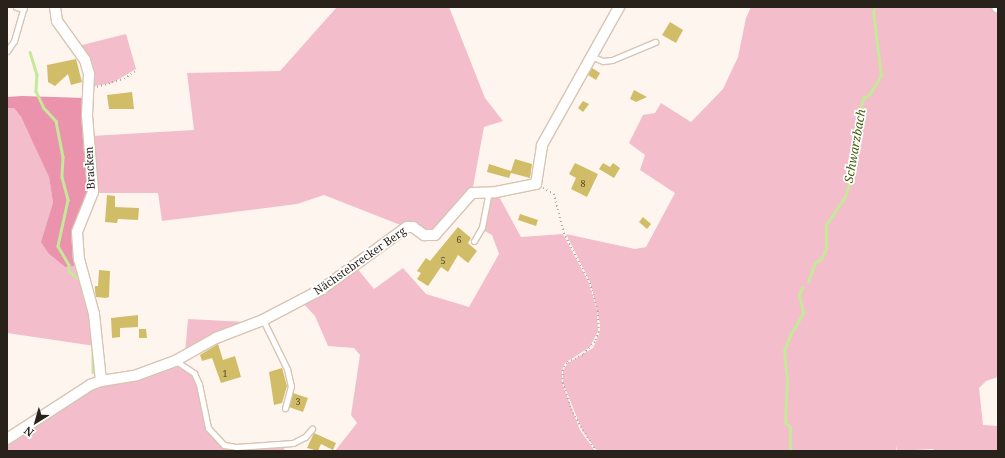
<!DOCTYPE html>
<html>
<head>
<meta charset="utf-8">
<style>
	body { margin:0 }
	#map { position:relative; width:1005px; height:458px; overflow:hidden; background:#fef6ee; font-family:"Noto Serif",serif }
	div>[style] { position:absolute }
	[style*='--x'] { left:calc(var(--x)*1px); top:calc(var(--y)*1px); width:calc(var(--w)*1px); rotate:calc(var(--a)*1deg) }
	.green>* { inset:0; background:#f4bdcb }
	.forest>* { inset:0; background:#eb93ac }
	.stream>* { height:2.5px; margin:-1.25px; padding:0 1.25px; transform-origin:1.25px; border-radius:1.25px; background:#c5e899 }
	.building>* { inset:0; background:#d1bd67 }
	.path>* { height:1.5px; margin-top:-0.75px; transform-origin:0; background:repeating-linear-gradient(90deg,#b2aaa2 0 1px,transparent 0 4px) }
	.roads { filter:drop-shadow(1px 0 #d8c4b3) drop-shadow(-1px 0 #d8c4b3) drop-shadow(0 1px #d8c4b3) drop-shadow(0 -1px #d8c4b3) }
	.lane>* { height:5px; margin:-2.5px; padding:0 2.5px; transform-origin:2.5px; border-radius:2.5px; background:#fff }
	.street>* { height:10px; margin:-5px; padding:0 5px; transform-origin:5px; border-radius:5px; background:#fff }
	span { translate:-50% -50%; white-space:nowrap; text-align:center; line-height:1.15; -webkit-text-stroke:3.5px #fff; paint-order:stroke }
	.number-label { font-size:9px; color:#53492e }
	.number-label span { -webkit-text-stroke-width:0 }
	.street-label { font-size:11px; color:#29221b }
	.water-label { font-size:12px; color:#3f5c04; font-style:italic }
	.frame { position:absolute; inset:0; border:8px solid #29221b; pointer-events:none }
	.north { position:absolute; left:16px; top:402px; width:40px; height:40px; -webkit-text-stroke:3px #fff; paint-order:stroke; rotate:217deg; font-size:11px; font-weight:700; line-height:16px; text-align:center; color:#29221b }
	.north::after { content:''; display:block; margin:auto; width:14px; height:18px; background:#29221b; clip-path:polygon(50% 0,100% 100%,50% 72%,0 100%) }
</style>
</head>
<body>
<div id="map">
	<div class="green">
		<div style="clip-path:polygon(337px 7px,449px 7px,485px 98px,503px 121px,484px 127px,473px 187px,440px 228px,433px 233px,403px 226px,324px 195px,297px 204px,162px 221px,158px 193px,95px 193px,91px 136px,194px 130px,187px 73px,280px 71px)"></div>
		<div style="clip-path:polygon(751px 7px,994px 7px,998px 16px,998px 377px,986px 381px,979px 388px,983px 425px,998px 426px,998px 451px,934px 451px,933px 449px,897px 451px,897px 446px,896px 451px,597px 451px,582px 430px,563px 383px,563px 370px,568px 363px,593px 348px,600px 332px,600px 324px,591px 284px,566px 234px,635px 249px,646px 247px,675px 193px,640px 170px,645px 155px,629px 143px,643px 115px,655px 113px,661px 103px,691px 122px,723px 89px,738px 57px,746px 18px)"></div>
		<div style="clip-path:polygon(126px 34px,136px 69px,112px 83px,89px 87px,78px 46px)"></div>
		<div style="clip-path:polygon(7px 108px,14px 108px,21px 117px,49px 176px,53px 203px,49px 254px,65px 267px,80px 266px,93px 315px,95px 346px,7px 333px)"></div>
		<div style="clip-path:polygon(497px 193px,521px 237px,563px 234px,589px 283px,597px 311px,598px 331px,590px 347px,565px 363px,562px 370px,562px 383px,580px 430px,595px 451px,335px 451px,357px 423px,351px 415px,360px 355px,354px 348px,328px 346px,315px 316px,301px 301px,356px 267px,374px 289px,403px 268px,426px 294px,469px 307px,499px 254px,492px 235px,483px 230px,491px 195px)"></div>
		<div style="clip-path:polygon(188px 319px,246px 322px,185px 353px)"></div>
		<div style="clip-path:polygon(173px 364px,190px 373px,196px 383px,206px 428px,222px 446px,283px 446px,285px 451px,7px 451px,7px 446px,12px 439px,93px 387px)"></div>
	</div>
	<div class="forest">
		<div style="clip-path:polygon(22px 96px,86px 98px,90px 192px,76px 231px,80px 266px,65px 267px,49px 254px,41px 242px,53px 203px,49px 177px,21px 117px,14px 108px,7px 108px,7px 97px)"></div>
	</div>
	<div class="stream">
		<div style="--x:30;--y:52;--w:24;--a:73"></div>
		<div style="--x:37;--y:75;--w:16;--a:94"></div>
		<div style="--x:36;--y:91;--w:19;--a:65"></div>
		<div style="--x:44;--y:108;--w:18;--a:47"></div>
		<div style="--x:56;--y:121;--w:37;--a:79"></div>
		<div style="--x:63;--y:157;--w:20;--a:93"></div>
		<div style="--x:62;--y:177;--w:24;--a:75"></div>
		<div style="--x:68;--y:200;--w:47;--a:102.3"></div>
		<div style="--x:58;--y:246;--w:22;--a:60"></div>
		<div style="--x:69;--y:265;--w:6;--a:90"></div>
		<div style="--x:69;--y:271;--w:16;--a:38"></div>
		<div style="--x:808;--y:282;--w:20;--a:-70"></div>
		<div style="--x:815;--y:263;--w:7;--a:-34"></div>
		<div style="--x:821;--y:259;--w:11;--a:-63"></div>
		<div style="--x:826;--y:249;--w:24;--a:-90"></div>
		<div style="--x:826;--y:225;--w:34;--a:-56"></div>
		<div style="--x:845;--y:197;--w:21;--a:-73"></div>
		<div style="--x:851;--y:177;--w:46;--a:-85"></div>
		<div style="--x:855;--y:131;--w:34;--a:-76"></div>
		<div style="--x:863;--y:98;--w:7;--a:-27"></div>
		<div style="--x:869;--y:95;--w:22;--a:-58"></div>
		<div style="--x:881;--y:76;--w:64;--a:-97.1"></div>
		<div style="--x:873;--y:12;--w:5;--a:-68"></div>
		<div style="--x:93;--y:348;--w:24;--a:90"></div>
		<div style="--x:790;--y:451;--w:24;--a:-90"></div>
		<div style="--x:790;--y:427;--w:6;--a:-141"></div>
		<div style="--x:785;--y:423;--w:43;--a:-87.3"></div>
		<div style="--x:787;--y:380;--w:29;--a:-96"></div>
		<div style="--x:784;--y:351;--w:17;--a:-69"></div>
		<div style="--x:790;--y:335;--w:26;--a:-59"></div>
		<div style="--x:803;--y:313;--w:18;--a:-103"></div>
		<div style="--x:799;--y:295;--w:8;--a:-67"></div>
	</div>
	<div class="building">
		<div style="clip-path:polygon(670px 22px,683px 30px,676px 43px,662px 35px)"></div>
		<div style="clip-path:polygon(76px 59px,82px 82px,71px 85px,68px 74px,55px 86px,48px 82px,47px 65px)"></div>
		<div style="clip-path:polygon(592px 68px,600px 73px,596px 80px,588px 75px)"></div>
		<div style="clip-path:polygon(634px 90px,647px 97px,636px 102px,630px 99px)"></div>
		<div style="clip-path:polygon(132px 92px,134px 109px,109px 109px,107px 95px)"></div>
		<div style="clip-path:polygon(583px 101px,589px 104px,583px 112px,578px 108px)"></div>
		<div style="clip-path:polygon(515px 159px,532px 164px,530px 178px,511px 173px,509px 178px,487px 172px,489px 164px,511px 171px)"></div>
		<div style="clip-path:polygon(575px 163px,598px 174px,587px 197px,571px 189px,576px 178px,569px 174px)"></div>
		<div style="clip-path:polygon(603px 163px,610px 167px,613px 163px,620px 168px,614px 178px,599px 169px)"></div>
		<div style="clip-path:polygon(107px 195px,115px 196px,115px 207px,139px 208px,138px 220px,118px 219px,117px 223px,105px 222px)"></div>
		<div style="clip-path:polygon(520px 214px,538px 220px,536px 226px,518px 220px)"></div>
		<div style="clip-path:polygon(643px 217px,651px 224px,647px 229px,639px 222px)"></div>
		<div style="clip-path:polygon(458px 227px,471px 238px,468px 243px,477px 251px,468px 263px,458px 255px,448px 272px,441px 267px,428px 286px,417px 279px,421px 273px,417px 271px,426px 258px,430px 261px)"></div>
		<div style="clip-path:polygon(99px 270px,110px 271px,109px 297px,106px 298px,96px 297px,95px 291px,95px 286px,98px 286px)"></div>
		<div style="clip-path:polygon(138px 315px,138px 327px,120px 328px,120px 337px,112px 338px,111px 318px)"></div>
		<div style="clip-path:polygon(139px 329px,146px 329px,147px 338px,139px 338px)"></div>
		<div style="clip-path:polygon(218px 344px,223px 360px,235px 356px,241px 377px,221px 383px,212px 358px,202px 361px,200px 355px)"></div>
		<div style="clip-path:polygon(282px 368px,287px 386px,282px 403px,274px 405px,269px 372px)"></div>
		<div style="clip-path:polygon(293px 393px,308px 398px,303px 412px,289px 407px)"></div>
		<div style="clip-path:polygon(314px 433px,336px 443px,333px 450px,321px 444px,318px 451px,307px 448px)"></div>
	</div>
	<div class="path">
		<div style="--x:97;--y:87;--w:28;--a:-17"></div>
		<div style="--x:124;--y:79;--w:14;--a:-36"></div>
		<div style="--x:543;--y:188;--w:13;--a:29"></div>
		<div style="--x:554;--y:194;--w:40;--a:75.6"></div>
		<div style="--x:564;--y:233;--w:56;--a:62.5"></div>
		<div style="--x:590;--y:283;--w:29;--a:74"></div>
		<div style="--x:598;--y:311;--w:21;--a:87"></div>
		<div style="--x:599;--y:332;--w:11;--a:112"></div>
		<div style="--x:595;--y:342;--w:18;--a:133"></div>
		<div style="--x:583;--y:355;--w:18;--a:153"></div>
		<div style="--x:567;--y:363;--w:8;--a:120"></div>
		<div style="--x:563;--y:370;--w:13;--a:90"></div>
		<div style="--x:563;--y:383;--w:32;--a:72"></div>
		<div style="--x:573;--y:413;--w:44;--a:58.8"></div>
	</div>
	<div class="roads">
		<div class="lane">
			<div style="--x:16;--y:7;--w:8;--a:14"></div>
			<div style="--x:7;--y:51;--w:12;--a:-55"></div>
			<div style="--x:14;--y:41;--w:35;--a:-74"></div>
			<div style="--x:593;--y:57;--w:11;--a:22"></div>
			<div style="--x:603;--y:61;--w:9;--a:-6"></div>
			<div style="--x:612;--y:60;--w:47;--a:-22.7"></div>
			<div style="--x:474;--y:241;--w:16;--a:-60"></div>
			<div style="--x:482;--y:227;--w:36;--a:-79"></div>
			<div style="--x:263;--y:320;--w:55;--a:63.9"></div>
			<div style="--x:287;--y:369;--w:17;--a:77"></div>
			<div style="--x:291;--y:386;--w:23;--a:105"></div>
			<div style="--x:176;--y:361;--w:22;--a:34"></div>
			<div style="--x:194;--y:373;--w:12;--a:66"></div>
			<div style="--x:199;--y:384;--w:45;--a:78.4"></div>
			<div style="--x:208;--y:428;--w:23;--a:47"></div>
			<div style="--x:224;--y:445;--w:12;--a:9"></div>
			<div style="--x:236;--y:447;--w:57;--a:-4"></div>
			<div style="--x:293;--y:443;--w:13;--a:-27"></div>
			<div style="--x:305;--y:437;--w:11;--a:-49"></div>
		</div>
		<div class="street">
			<div style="--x:55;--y:7;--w:14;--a:82"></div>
			<div style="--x:57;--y:21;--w:48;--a:54.3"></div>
			<div style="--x:85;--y:60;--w:15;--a:74"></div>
			<div style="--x:89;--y:74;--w:41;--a:92.8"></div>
			<div style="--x:87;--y:115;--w:77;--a:85.5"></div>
			<div style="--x:93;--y:192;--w:43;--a:111.8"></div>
			<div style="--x:77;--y:232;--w:27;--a:86"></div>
			<div style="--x:79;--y:259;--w:57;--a:74.7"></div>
			<div style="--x:94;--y:314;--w:67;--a:84"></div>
			<div style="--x:997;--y:7;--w:1;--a:45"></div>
			<div style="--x:7;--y:439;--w:99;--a:-33"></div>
			<div style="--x:90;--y:385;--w:12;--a:-20"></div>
			<div style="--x:101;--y:381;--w:36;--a:-9"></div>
			<div style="--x:137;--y:375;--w:40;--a:-20.2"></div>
			<div style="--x:175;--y:361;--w:47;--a:-29.3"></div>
			<div style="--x:216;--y:338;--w:50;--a:-21"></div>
			<div style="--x:263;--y:320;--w:67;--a:-27.7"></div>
			<div style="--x:322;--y:289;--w:105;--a:-36.1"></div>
			<div style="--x:407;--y:227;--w:6;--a:0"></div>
			<div style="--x:413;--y:227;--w:14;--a:36"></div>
			<div style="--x:424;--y:235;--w:11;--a:0"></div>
			<div style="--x:435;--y:235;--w:56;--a:-48.6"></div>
			<div style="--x:472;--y:193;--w:24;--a:-2"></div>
			<div style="--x:496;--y:192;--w:41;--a:-11.3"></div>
			<div style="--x:536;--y:184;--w:39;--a:-81"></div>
			<div style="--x:542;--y:145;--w:158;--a:-60.8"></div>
		</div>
	</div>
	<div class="number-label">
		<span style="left:583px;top:184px">8</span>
		<span style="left:459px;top:240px">6</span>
		<span style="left:443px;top:261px">5</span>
		<span style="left:225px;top:374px">1</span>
		<span style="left:298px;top:402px">3</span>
	</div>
	<div class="street-label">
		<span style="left:90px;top:168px;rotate:-93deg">Bracken</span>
		<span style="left:360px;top:261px;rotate:-35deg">Nächstebrecker Berg</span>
	</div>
	<div class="water-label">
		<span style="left:855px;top:146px;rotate:-80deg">Schwarzbach</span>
	</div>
	<div class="frame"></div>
	<div class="north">N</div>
</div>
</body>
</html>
